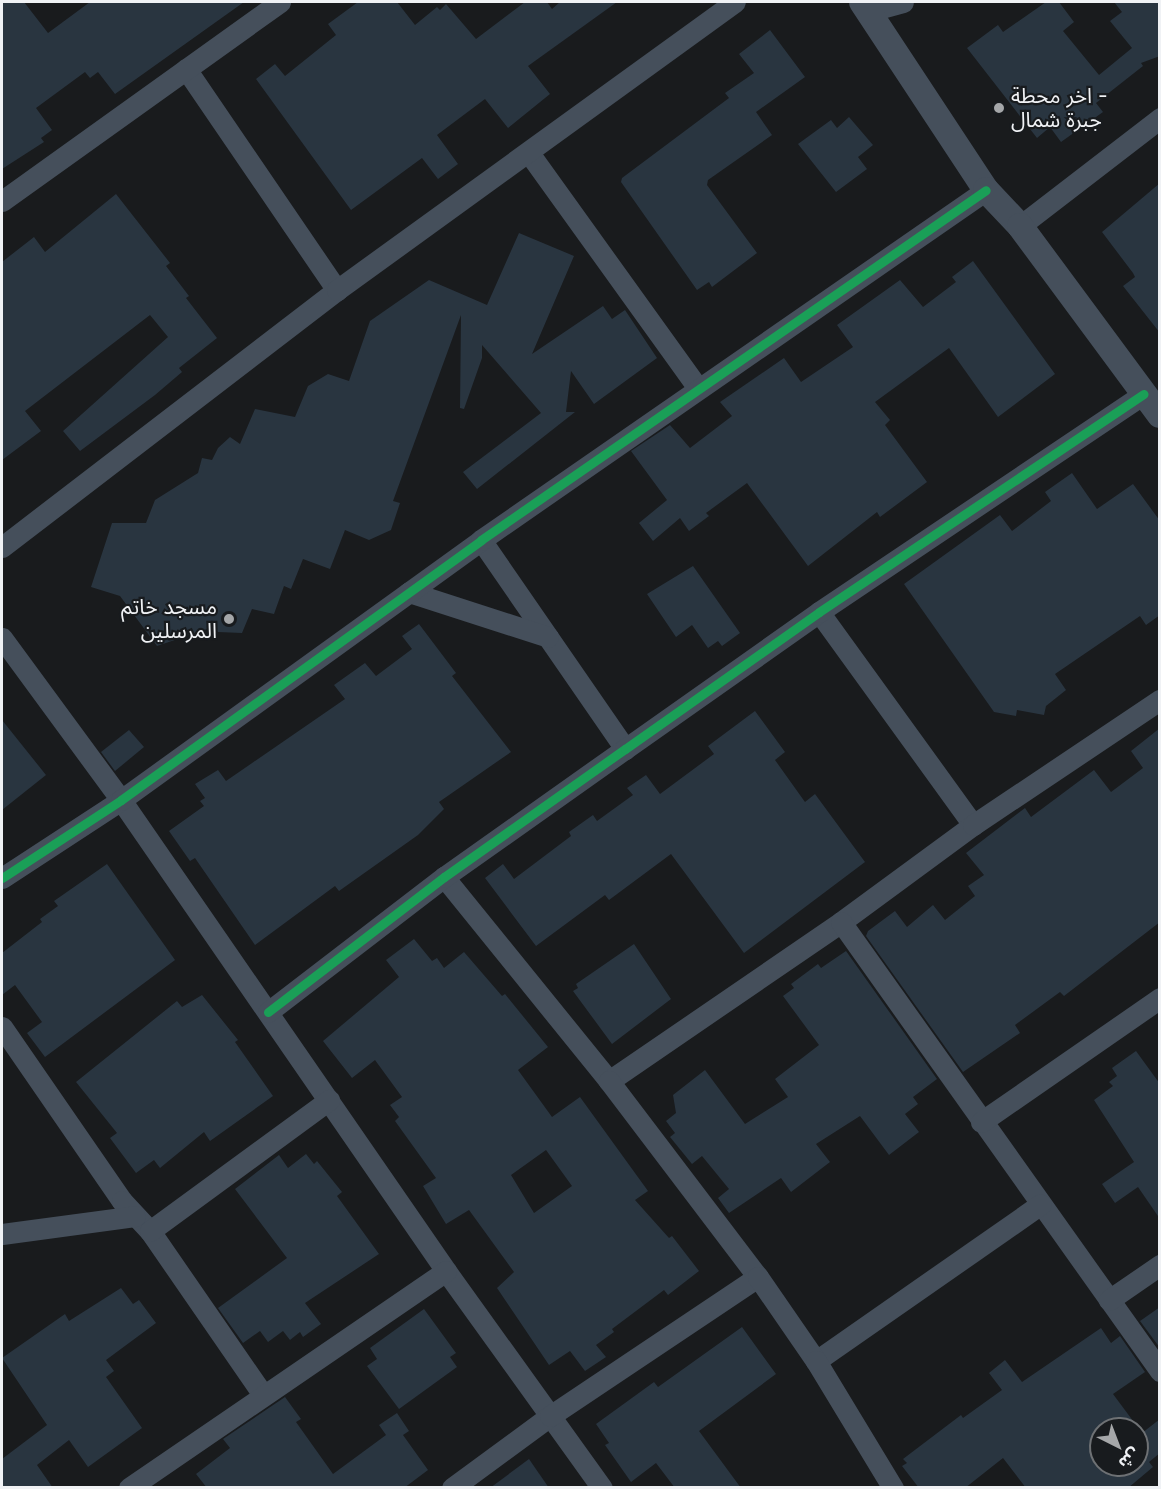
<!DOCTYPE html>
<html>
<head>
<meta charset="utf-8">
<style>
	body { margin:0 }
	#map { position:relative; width:1161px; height:1489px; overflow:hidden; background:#191b1d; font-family:Inter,"Noto Sans Arabic",sans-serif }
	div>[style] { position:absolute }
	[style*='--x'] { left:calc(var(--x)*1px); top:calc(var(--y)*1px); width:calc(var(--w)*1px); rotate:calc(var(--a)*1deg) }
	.building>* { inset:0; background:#293540 }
	.minor>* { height:21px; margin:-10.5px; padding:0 10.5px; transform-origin:10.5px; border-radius:10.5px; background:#454f5b }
	.tertiary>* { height:26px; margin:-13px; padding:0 13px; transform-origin:13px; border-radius:13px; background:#454f5b }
	.cycleway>* { height:9px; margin:-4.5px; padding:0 4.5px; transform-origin:4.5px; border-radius:4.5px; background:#1a9f57 }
	.dots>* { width:16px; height:16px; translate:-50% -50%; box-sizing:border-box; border:3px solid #181b1e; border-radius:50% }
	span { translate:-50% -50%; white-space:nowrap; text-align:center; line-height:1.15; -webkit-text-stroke:4.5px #181b1e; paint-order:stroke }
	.poi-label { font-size:21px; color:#f0f2f5 }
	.left { translate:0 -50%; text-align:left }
	.right { translate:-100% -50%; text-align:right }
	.frame { position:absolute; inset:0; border:3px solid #f0f2f5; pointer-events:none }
	.north { position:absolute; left:1089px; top:1417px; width:60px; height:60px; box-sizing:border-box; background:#181b1e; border:2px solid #6e7174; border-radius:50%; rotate:138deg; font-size:16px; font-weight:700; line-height:24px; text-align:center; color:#f0f2f5 }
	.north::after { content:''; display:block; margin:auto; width:21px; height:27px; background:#a5a7a9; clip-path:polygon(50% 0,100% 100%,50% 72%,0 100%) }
</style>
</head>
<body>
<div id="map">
	<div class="building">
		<div style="clip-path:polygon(2px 2px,24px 2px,48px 33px,90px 2px,244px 2px,115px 94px,98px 72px,90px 78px,85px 72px,36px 108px,52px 130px,41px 138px,44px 142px,2px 169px)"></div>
		<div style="clip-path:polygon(358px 2px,397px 2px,415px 25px,437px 7px,440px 10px,446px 4px,476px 39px,525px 2px,547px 2px,552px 9px,560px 2px,617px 2px,528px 66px,550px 94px,508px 128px,485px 99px,437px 135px,458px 164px,438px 179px,422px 158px,351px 210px,256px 79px,275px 64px,285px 76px,336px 35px,328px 24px)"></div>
		<div style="clip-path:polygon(1046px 2px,1059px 2px,1074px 22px,1063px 31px,1099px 75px,1132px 48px,1110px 21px,1122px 12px,1114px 2px,1160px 2px,1160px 56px,1141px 63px,1143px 66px,1096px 103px,1103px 112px,1061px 142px,1050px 127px,1037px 138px,967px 48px,998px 25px,1003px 32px)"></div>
		<div style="clip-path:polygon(770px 30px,805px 77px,756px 112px,772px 135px,708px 180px,707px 185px,757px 253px,712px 287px,709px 282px,697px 290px,621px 182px,622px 178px,729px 98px,725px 93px,754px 73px,739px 54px)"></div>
		<div style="clip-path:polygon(849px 117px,873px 145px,858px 157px,867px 169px,836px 192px,798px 144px,831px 120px,837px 128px)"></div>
		<div style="clip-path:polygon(1160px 183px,1160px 333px,1123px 286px,1135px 277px,1133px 273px,1102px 232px)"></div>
		<div style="clip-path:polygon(116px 194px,170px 263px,166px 266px,189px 296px,186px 298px,217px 338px,179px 368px,182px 372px,155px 395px,80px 451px,63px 431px,168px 337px,150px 315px,25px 411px,41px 431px,2px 460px,2px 262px,34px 237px,45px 252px)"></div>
		<div style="clip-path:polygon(519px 233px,574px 256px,532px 354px,603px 306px,612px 319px,625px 310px,657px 358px,594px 404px,571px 371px,566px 412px,575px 412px,477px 489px,463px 472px,541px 413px,482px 345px,482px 358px,464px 409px,460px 408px,461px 315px,393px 501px,400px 503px,391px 530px,369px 540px,345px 530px,330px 569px,303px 559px,291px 589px,284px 586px,274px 614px,252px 609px,242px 633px,218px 632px,213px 627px,157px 646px,120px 596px,91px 587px,112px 523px,146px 523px,155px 500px,198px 473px,202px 458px,212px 460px,218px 448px,230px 437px,240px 444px,255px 409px,295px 417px,308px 386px,328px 374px,349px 381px,370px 321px,429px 280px,487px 305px)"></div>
		<div style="clip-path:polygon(973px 261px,1055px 374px,998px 417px,949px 348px,875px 402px,890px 420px,885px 425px,927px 482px,880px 517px,877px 512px,808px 566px,747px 483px,706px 513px,709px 516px,689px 531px,680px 518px,653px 541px,639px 523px,667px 500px,631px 451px,670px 425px,690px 448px,732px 416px,720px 402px,784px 358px,801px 382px,853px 347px,837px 325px,900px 280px,923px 307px,956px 282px,952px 277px)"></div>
		<div style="clip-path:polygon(1072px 473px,1097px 509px,1133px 484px,1160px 521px,1160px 615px,1146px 625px,1140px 616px,1055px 674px,1066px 690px,1046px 706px,1044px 715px,1017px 710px,1016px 716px,994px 712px,904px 584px,1000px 515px,1012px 531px,1051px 501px,1045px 492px)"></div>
		<div style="clip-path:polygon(693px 566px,740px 633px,722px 646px,718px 641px,708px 648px,692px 625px,676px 637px,647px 594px)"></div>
		<div style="clip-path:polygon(419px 624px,456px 673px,452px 676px,511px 752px,439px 802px,444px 809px,418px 835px,339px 891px,335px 886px,255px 945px,195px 858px,190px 861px,169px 831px,204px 806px,200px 801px,205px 798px,195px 784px,218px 770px,226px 781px,345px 699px,334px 685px,365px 663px,376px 676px,412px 649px,402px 636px)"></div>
		<div style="clip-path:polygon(755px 711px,785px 752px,775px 760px,805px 802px,815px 794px,865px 862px,744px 953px,671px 854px,609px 900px,605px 895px,536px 946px,485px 878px,503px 864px,514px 879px,571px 836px,569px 832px,593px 815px,597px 821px,633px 795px,627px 788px,646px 775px,660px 794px,714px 754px,708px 746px)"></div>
		<div style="clip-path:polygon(2px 720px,46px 775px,2px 810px)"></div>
		<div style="clip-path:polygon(1160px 728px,1160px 922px,1064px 996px,1060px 992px,1015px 1025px,1020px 1033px,963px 1072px,866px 936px,868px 931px,895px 911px,907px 927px,933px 905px,945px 920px,975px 896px,968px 886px,984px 875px,966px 853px,1025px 808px,1031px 817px,1094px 770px,1111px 792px,1143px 768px,1131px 751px)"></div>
		<div style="clip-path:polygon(129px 730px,144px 747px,115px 771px,101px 752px)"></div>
		<div style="clip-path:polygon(107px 864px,175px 960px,45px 1057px,27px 1033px,42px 1022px,15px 985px,2px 995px,2px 953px,42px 922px,40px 919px,58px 906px,54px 901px)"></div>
		<div style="clip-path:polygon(evenodd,414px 939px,432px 961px,437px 958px,444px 968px,464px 952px,502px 996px,505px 994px,548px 1047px,518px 1070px,552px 1117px,580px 1097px,648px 1191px,635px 1200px,669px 1238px,672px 1236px,699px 1271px,668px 1295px,664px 1290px,612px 1329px,614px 1332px,596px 1345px,606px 1357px,585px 1371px,570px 1351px,549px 1365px,497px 1288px,514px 1272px,469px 1210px,446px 1224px,423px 1186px,436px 1178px,395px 1121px,399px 1117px,390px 1105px,402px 1097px,375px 1060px,352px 1078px,323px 1041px,399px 977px,386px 960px,414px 939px,546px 1150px,572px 1186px,534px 1213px,511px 1175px,546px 1150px)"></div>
		<div style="clip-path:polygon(634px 944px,671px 999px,612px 1044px,573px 991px,578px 988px,576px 984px)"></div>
		<div style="clip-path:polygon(846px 951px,937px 1079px,913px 1097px,918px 1104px,905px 1114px,919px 1132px,889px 1155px,860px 1116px,816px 1144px,830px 1162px,791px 1192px,781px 1178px,729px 1213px,718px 1198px,729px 1189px,702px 1156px,692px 1164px,670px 1137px,675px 1133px,666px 1121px,676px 1113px,673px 1095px,705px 1070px,745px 1124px,788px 1097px,775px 1079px,819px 1045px,783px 996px,794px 988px,791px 984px,818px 964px,821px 968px)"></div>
		<div style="clip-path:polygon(202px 995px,238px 1040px,235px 1042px,273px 1096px,210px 1141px,204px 1132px,160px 1168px,154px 1160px,136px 1173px,110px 1138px,117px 1133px,76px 1082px,177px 1001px,182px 1007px)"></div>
		<div style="clip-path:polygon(1136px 1051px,1160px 1084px,1160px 1219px,1138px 1187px,1115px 1203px,1102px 1184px,1134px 1162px,1094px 1100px,1113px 1086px,1109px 1082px,1117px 1076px,1112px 1068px)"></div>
		<div style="clip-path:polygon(306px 1154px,314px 1164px,317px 1161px,342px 1192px,337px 1196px,379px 1254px,305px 1303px,321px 1324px,303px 1337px,300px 1332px,290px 1340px,283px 1331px,268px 1342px,260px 1331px,243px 1343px,218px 1308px,287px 1258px,235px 1189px,279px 1155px,288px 1168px)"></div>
		<div style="clip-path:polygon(121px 1288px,133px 1304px,139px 1300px,156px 1323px,106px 1360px,114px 1371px,106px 1377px,142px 1428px,88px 1467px,69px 1440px,37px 1465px,53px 1488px,2px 1488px,2px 1459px,47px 1425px,2px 1358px,65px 1314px,69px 1321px)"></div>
		<div style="clip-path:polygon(1160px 1307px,1160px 1348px,1140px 1321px)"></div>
		<div style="clip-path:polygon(424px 1309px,456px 1353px,450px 1357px,457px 1367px,399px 1409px,367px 1366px,377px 1359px,370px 1348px)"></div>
		<div style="clip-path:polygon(742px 1327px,776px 1374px,699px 1431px,741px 1488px,675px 1488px,656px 1463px,631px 1482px,605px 1445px,609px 1443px,596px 1424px,654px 1382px,658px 1387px)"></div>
		<div style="clip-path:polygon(evenodd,1101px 1328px,1111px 1343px,1120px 1336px,1145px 1372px,1113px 1394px,1142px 1433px,1160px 1419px,1160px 1453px,1149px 1462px,1153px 1467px,1128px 1488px,1026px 1488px,1003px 1458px,965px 1488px,919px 1488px,902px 1466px,907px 1463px,903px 1459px,961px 1415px,963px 1418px,1002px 1390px,989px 1373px,1005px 1360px,1022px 1382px,1101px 1328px,1101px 1429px,1137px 1429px,1137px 1465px,1101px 1465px,1101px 1429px)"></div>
		<div style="clip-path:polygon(285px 1397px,301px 1419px,296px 1422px,333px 1474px,386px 1435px,379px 1425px,397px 1413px,409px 1431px,403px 1435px,428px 1470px,404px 1488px,207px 1488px,196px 1474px,230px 1448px,223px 1439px)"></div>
		<div style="clip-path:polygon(529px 1459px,549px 1488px,490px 1488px)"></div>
	</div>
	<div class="minor">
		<div style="--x:870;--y:11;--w:34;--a:-15"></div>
		<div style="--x:186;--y:69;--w:268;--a:55.7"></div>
		<div style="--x:529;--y:153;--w:289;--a:54.3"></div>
		<div style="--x:2;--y:201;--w:342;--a:-35.6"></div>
		<div style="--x:1020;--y:226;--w:177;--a:-37.6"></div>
		<div style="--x:481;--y:540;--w:254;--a:55.4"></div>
		<div style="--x:2;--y:547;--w:422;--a:-37.5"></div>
		<div style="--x:337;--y:290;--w:491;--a:-35.9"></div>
		<div style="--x:409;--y:592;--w:146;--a:17.9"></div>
		<div style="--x:819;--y:612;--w:263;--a:54.1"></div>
		<div style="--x:2;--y:638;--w:201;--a:53.7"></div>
		<div style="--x:121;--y:800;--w:572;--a:55.39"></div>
		<div style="--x:446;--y:1271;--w:267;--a:54.3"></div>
		<div style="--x:444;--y:877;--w:262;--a:51"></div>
		<div style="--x:609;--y:1081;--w:281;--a:-34.4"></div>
		<div style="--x:841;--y:922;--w:164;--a:-36.3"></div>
		<div style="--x:973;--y:825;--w:225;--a:-33.8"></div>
		<div style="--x:2;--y:878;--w:142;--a:-33.2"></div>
		<div style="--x:121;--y:800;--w:444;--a:-35.8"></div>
		<div style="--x:481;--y:540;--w:614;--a:-34.72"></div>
		<div style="--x:841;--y:922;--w:551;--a:54.61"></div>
		<div style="--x:268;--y:1012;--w:222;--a:-37.5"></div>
		<div style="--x:444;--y:877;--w:222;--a:-35.3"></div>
		<div style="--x:625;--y:749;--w:237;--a:-35.2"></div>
		<div style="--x:819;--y:612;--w:391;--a:-33.9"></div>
		<div style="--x:2;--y:1027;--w:211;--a:55.4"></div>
		<div style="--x:122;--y:1201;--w:41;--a:47"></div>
		<div style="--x:150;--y:1231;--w:199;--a:55.4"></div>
		<div style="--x:609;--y:1081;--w:246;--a:52.8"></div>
		<div style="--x:981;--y:1122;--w:218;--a:-34.7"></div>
		<div style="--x:150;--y:1231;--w:222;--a:-36.2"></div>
		<div style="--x:2;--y:1234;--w:134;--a:-7.7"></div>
		<div style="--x:1109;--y:1300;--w:62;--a:-34.5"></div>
		<div style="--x:816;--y:1361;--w:274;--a:-34.9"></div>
		<div style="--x:129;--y:1488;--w:384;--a:-34.4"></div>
		<div style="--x:452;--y:1488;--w:122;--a:-36.3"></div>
		<div style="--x:550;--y:1416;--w:250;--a:-33.8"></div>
		<div style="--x:758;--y:1277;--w:102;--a:55.4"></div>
		<div style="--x:816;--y:1361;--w:149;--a:58.8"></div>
	</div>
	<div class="tertiary">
		<div style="--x:862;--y:2;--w:225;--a:56.6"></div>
		<div style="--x:986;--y:190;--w:50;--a:46.6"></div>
		<div style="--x:1020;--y:226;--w:235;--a:53.5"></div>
	</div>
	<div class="cycleway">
		<div style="--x:2;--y:878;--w:142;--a:-33.2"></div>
		<div style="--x:121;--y:800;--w:444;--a:-35.8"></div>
		<div style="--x:481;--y:540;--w:614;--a:-34.72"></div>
		<div style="--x:268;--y:1012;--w:222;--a:-37.5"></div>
		<div style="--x:444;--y:877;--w:222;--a:-35.3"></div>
		<div style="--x:625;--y:749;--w:237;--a:-35.2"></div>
		<div style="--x:819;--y:612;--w:391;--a:-33.9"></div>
	</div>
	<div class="dots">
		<div style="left:999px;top:108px;background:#a5a7a9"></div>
		<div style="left:229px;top:619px;background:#a5a7a9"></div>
	</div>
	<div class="poi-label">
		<span class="left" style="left:1011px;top:108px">اخر محطة -<br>جبرة شمال</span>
		<span class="right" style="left:217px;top:619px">مسجد خاتم<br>المرسلين</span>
	</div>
	<div class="frame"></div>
	<div class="north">ش</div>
</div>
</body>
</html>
